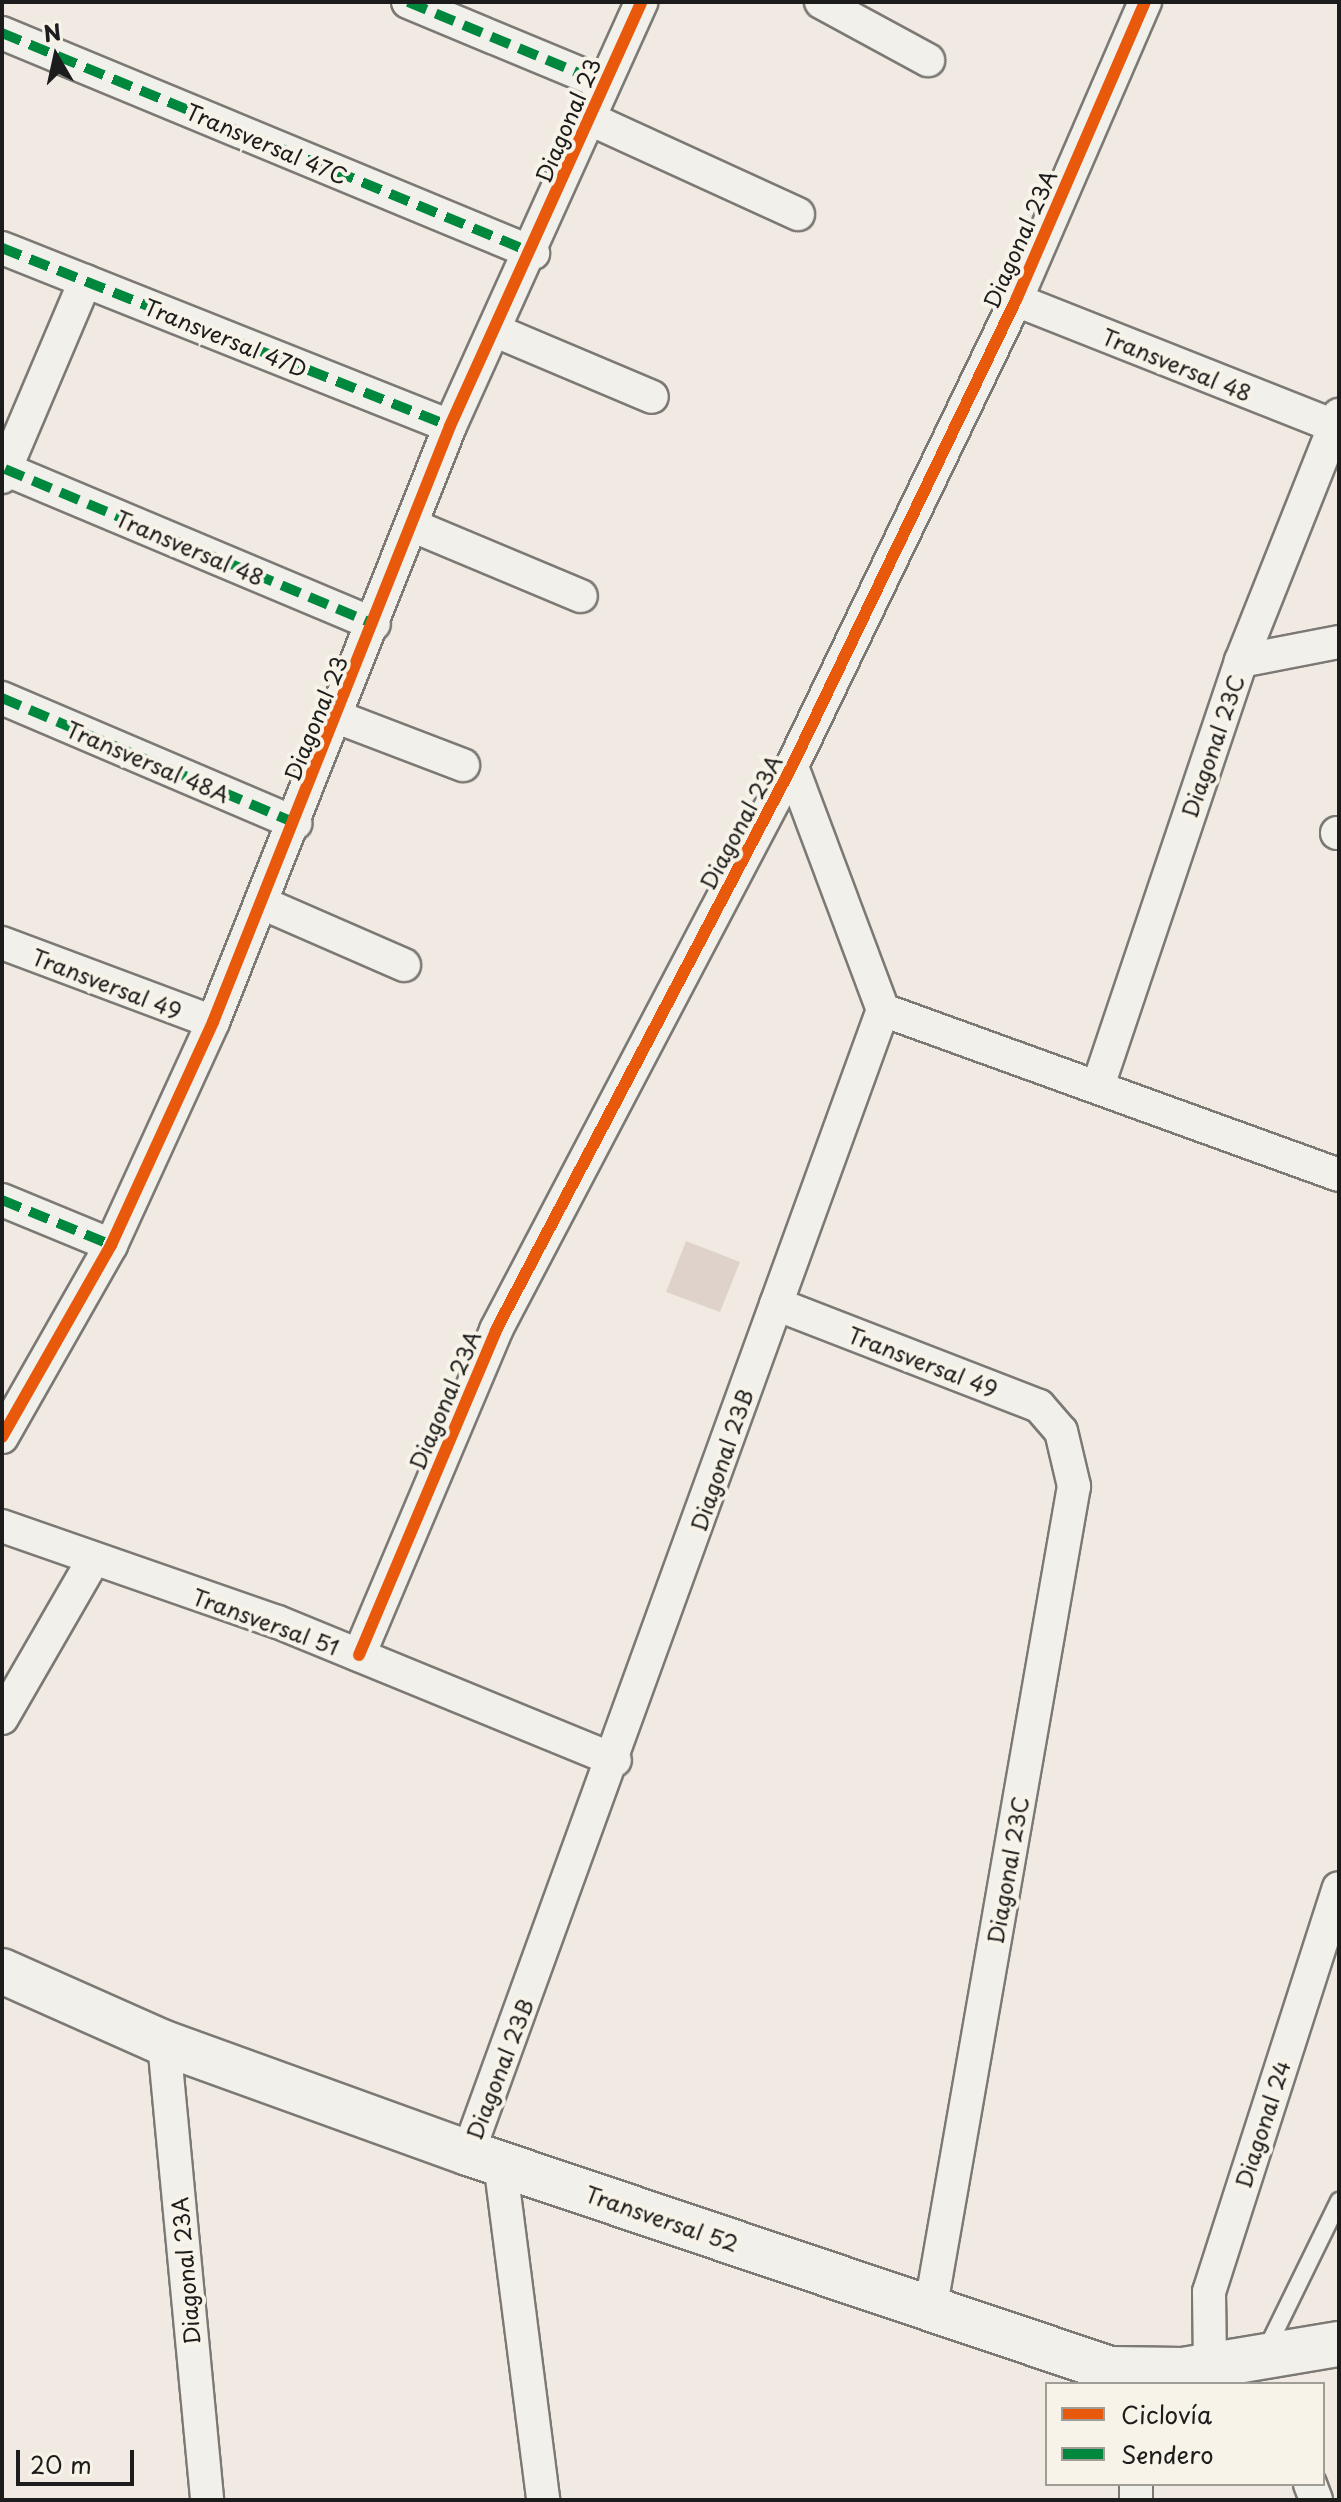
<!DOCTYPE html>
<html>
<head>
<meta charset="utf-8">
<style>
	body { margin:0 }
	#map { position:relative; width:1341px; height:2502px; overflow:hidden; background:#f1eae2; font-family:"Playpen Sans",sans-serif }
	div>[style] { position:absolute }
	[style*='--x'] { left:calc(var(--x)*1px); top:calc(var(--y)*1px); width:calc(var(--w)*1px); rotate:calc(var(--a)*1deg) }
	.building>* { inset:0; background:#dfd2cb }
	.roads { filter:drop-shadow(2px 0 #7c7975) drop-shadow(-2px 0 #7c7975) drop-shadow(0 2px #7c7975) drop-shadow(0 -2px #7c7975) }
	.lane>* { height:16px; margin:-8px; padding:0 8px; transform-origin:8px; border-radius:8px; background:#f2f0eb }
	.street>* { height:32px; margin:-16px; padding:0 16px; transform-origin:16px; border-radius:16px; background:#f2f0eb }
	.secondary>* { height:44px; margin:-22px; padding:0 22px; transform-origin:22px; border-radius:22px; background:#f2f0eb }
	.quiet>* { height:10px; margin-top:-5px; transform-origin:0; background:repeating-linear-gradient(90deg,#00873e 0 20px,transparent 0 30px) }
	.cycleway>* { height:12px; margin:-6px; padding:0 6px; transform-origin:6px; border-radius:6px; background:#e8590c }
	span { translate:-50% -50%; white-space:nowrap; text-align:center; line-height:1.15; -webkit-text-stroke:8px #f7f3e8; paint-order:stroke }
	.street-label { font-size:22px; color:#1c1c1c }
	.frame { position:absolute; inset:0; border:4px solid #1c1c1c; pointer-events:none }
	.legend { position:absolute; left:1045px; top:2382px; width:280px; height:104px; box-sizing:border-box; background:#f7f3e8; border:2px solid #9f9d96; margin:0; padding:10px 14px; list-style:none; font-size:24px; color:#1c1c1c }
	.legend li { display:flex; align-items:center; gap:16px; height:40px }
	.legend b { width:40px; border:2px solid #9f9d96 }
	.north { position:absolute; left:16px; top:16px; width:80px; height:80px; -webkit-text-stroke:6px #f7f3e8; paint-order:stroke; rotate:351deg; font-size:22px; font-weight:700; line-height:32px; text-align:center; color:#1c1c1c }
	.north::after { content:''; display:block; margin:auto; width:28px; height:36px; background:#1c1c1c; clip-path:polygon(50% 0,100% 100%,50% 72%,0 100%) }
	.scale { position:absolute; left:16px; top:2450px; width:118px; height:36px; box-sizing:border-box; border:4px solid #1c1c1c; border-top:0; padding-left:10px; font-size:24px; line-height:28px; white-space:nowrap; color:#1c1c1c; -webkit-text-stroke:6px #f7f3e8; paint-order:stroke }
</style>
</head>
<body>
<div id="map">
	<div class="building">
		<div style="clip-path:polygon(686px 1241px,740px 1262px,720px 1312px,666px 1292px)"></div>
	</div>
	<div class="roads">
		<div class="lane">
			<div style="--x:1266;--y:2350;--w:166;--a:-63.9"></div>
		</div>
		<div class="street">
			<div style="--x:408;--y:2;--w:211;--a:22.6"></div>
			<div style="--x:821;--y:2;--w:122;--a:28.5"></div>
			<div style="--x:2;--y:33;--w:575;--a:22.5"></div>
			<div style="--x:588;--y:118;--w:231;--a:24.6"></div>
			<div style="--x:2;--y:248;--w:482;--a:21.7"></div>
			<div style="--x:1016;--y:300;--w:347;--a:21.6"></div>
			<div style="--x:496;--y:331;--w:169;--a:22.9"></div>
			<div style="--x:5;--y:469;--w:400;--a:22.8"></div>
			<div style="--x:2;--y:477;--w:213;--a:-67"></div>
			<div style="--x:411;--y:525;--w:184;--a:22.7"></div>
			<div style="--x:1241;--y:661;--w:100;--a:-11"></div>
			<div style="--x:2;--y:698;--w:319;--a:23.1"></div>
			<div style="--x:337;--y:717;--w:135;--a:20.9"></div>
			<div style="--x:1337;--y:833;--w:2;--a:0"></div>
			<div style="--x:262;--y:903;--w:155;--a:23.6"></div>
			<div style="--x:2;--y:943;--w:225;--a:20.5"></div>
			<div style="--x:883;--y:1010;--w:485;--a:19.9"></div>
			<div style="--x:1099;--y:1083;--w:445;--a:-71.4"></div>
			<div style="--x:1241;--y:661;--w:265;--a:-68.3"></div>
			<div style="--x:2;--y:1200;--w:118;--a:22.4"></div>
			<div style="--x:776;--y:1304;--w:282;--a:21.2"></div>
			<div style="--x:1039;--y:1406;--w:33;--a:49"></div>
			<div style="--x:1061;--y:1431;--w:57;--a:76.7"></div>
			<div style="--x:1074;--y:1486;--w:837;--a:99.9"></div>
			<div style="--x:2;--y:1437;--w:221;--a:-60.4"></div>
			<div style="--x:111;--y:1245;--w:245;--a:-65.4"></div>
			<div style="--x:213;--y:1022;--w:641;--a:-68.31"></div>
			<div style="--x:450;--y:426;--w:465;--a:-65.7"></div>
			<div style="--x:2;--y:1526;--w:292;--a:19.2"></div>
			<div style="--x:278;--y:1622;--w:364;--a:22.3"></div>
			<div style="--x:359;--y:1655;--w:353;--a:-67.1"></div>
			<div style="--x:496;--y:1330;--w:637;--a:-62.31"></div>
			<div style="--x:792;--y:766;--w:517;--a:-64.33"></div>
			<div style="--x:1016;--y:300;--w:325;--a:-66.6"></div>
			<div style="--x:2;--y:1718;--w:180;--a:-60"></div>
			<div style="--x:164;--y:2043;--w:459;--a:84.6"></div>
			<div style="--x:468;--y:2153;--w:1216;--a:-70.05"></div>
			<div style="--x:883;--y:1010;--w:260;--a:-110.5"></div>
			<div style="--x:500;--y:2162;--w:341;--a:82.7"></div>
			<div style="--x:1210;--y:2363;--w:71;--a:-90.8"></div>
			<div style="--x:1209;--y:2292;--w:424;--a:-72.2"></div>
			<div style="--x:1310;--y:2484;--w:17;--a:69"></div>
			<div style="--x:1136;--y:2500;--w:16;--a:-90"></div>
		</div>
		<div class="secondary">
			<div style="--x:2;--y:1971;--w:177;--a:24"></div>
			<div style="--x:164;--y:2043;--w:323;--a:19.9"></div>
			<div style="--x:468;--y:2153;--w:677;--a:18.6"></div>
			<div style="--x:1110;--y:2369;--w:73;--a:0.8"></div>
			<div style="--x:1183;--y:2370;--w:158;--a:-9.5"></div>
		</div>
	</div>
	<div class="quiet">
		<div style="--x:408;--y:2;--w:211;--a:22.6"></div>
		<div style="--x:2;--y:33;--w:575;--a:22.5"></div>
		<div style="--x:2;--y:248;--w:482;--a:21.7"></div>
		<div style="--x:5;--y:469;--w:400;--a:22.8"></div>
		<div style="--x:2;--y:698;--w:319;--a:23.1"></div>
		<div style="--x:2;--y:1200;--w:118;--a:22.4"></div>
	</div>
	<div class="cycleway">
		<div style="--x:2;--y:1437;--w:221;--a:-60.4"></div>
		<div style="--x:111;--y:1245;--w:245;--a:-65.4"></div>
		<div style="--x:213;--y:1022;--w:641;--a:-68.31"></div>
		<div style="--x:450;--y:426;--w:465;--a:-65.7"></div>
		<div style="--x:359;--y:1655;--w:353;--a:-67.1"></div>
		<div style="--x:496;--y:1330;--w:637;--a:-62.31"></div>
		<div style="--x:792;--y:766;--w:517;--a:-64.33"></div>
		<div style="--x:1016;--y:300;--w:325;--a:-66.6"></div>
	</div>
	<div class="street-label">
		<span style="left:567px;top:120px;rotate:-67deg">Diagonal 23</span>
		<span style="left:267px;top:143px;rotate:23deg">Transversal 47C</span>
		<span style="left:1019px;top:239px;rotate:-66deg">Diagonal 23A</span>
		<span style="left:226px;top:337px;rotate:22deg">Transversal 47D</span>
		<span style="left:1177px;top:364px;rotate:22deg">Transversal 48</span>
		<span style="left:190px;top:547px;rotate:23deg">Transversal 48</span>
		<span style="left:315px;top:718px;rotate:-68deg">Diagonal 23</span>
		<span style="left:1212px;top:746px;rotate:-71deg">Diagonal 23C</span>
		<span style="left:148px;top:761px;rotate:23deg">Transversal 48A</span>
		<span style="left:740px;top:822px;rotate:-62deg">Diagonal 23A</span>
		<span style="left:107px;top:983px;rotate:21deg">Transversal 49</span>
		<span style="left:923px;top:1361px;rotate:21deg">Transversal 49</span>
		<span style="left:444px;top:1400px;rotate:-67deg">Diagonal 23A</span>
		<span style="left:721px;top:1460px;rotate:-71deg">Diagonal 23B</span>
		<span style="left:266px;top:1621px;rotate:20deg">Transversal 51</span>
		<span style="left:1007px;top:1870px;rotate:-80deg">Diagonal 23C</span>
		<span style="left:499px;top:2069px;rotate:-69deg">Diagonal 23B</span>
		<span style="left:1262px;top:2124px;rotate:-72deg">Diagonal 24</span>
		<span style="left:662px;top:2218px;rotate:19deg">Transversal 52</span>
		<span style="left:185px;top:2271px;rotate:-95deg">Diagonal 23A</span>
	</div>
	<div class="frame"></div>
	<ul class="legend">
	<li><b style="height:10px;background:#e8590c"></b>Ciclovía</li>
	<li><b style="height:10px;background:#00873e"></b>Sendero</li>
	</ul>
	<div class="north">N</div>
	<div class="scale">20 m</div>
</div>
</body>
</html>
